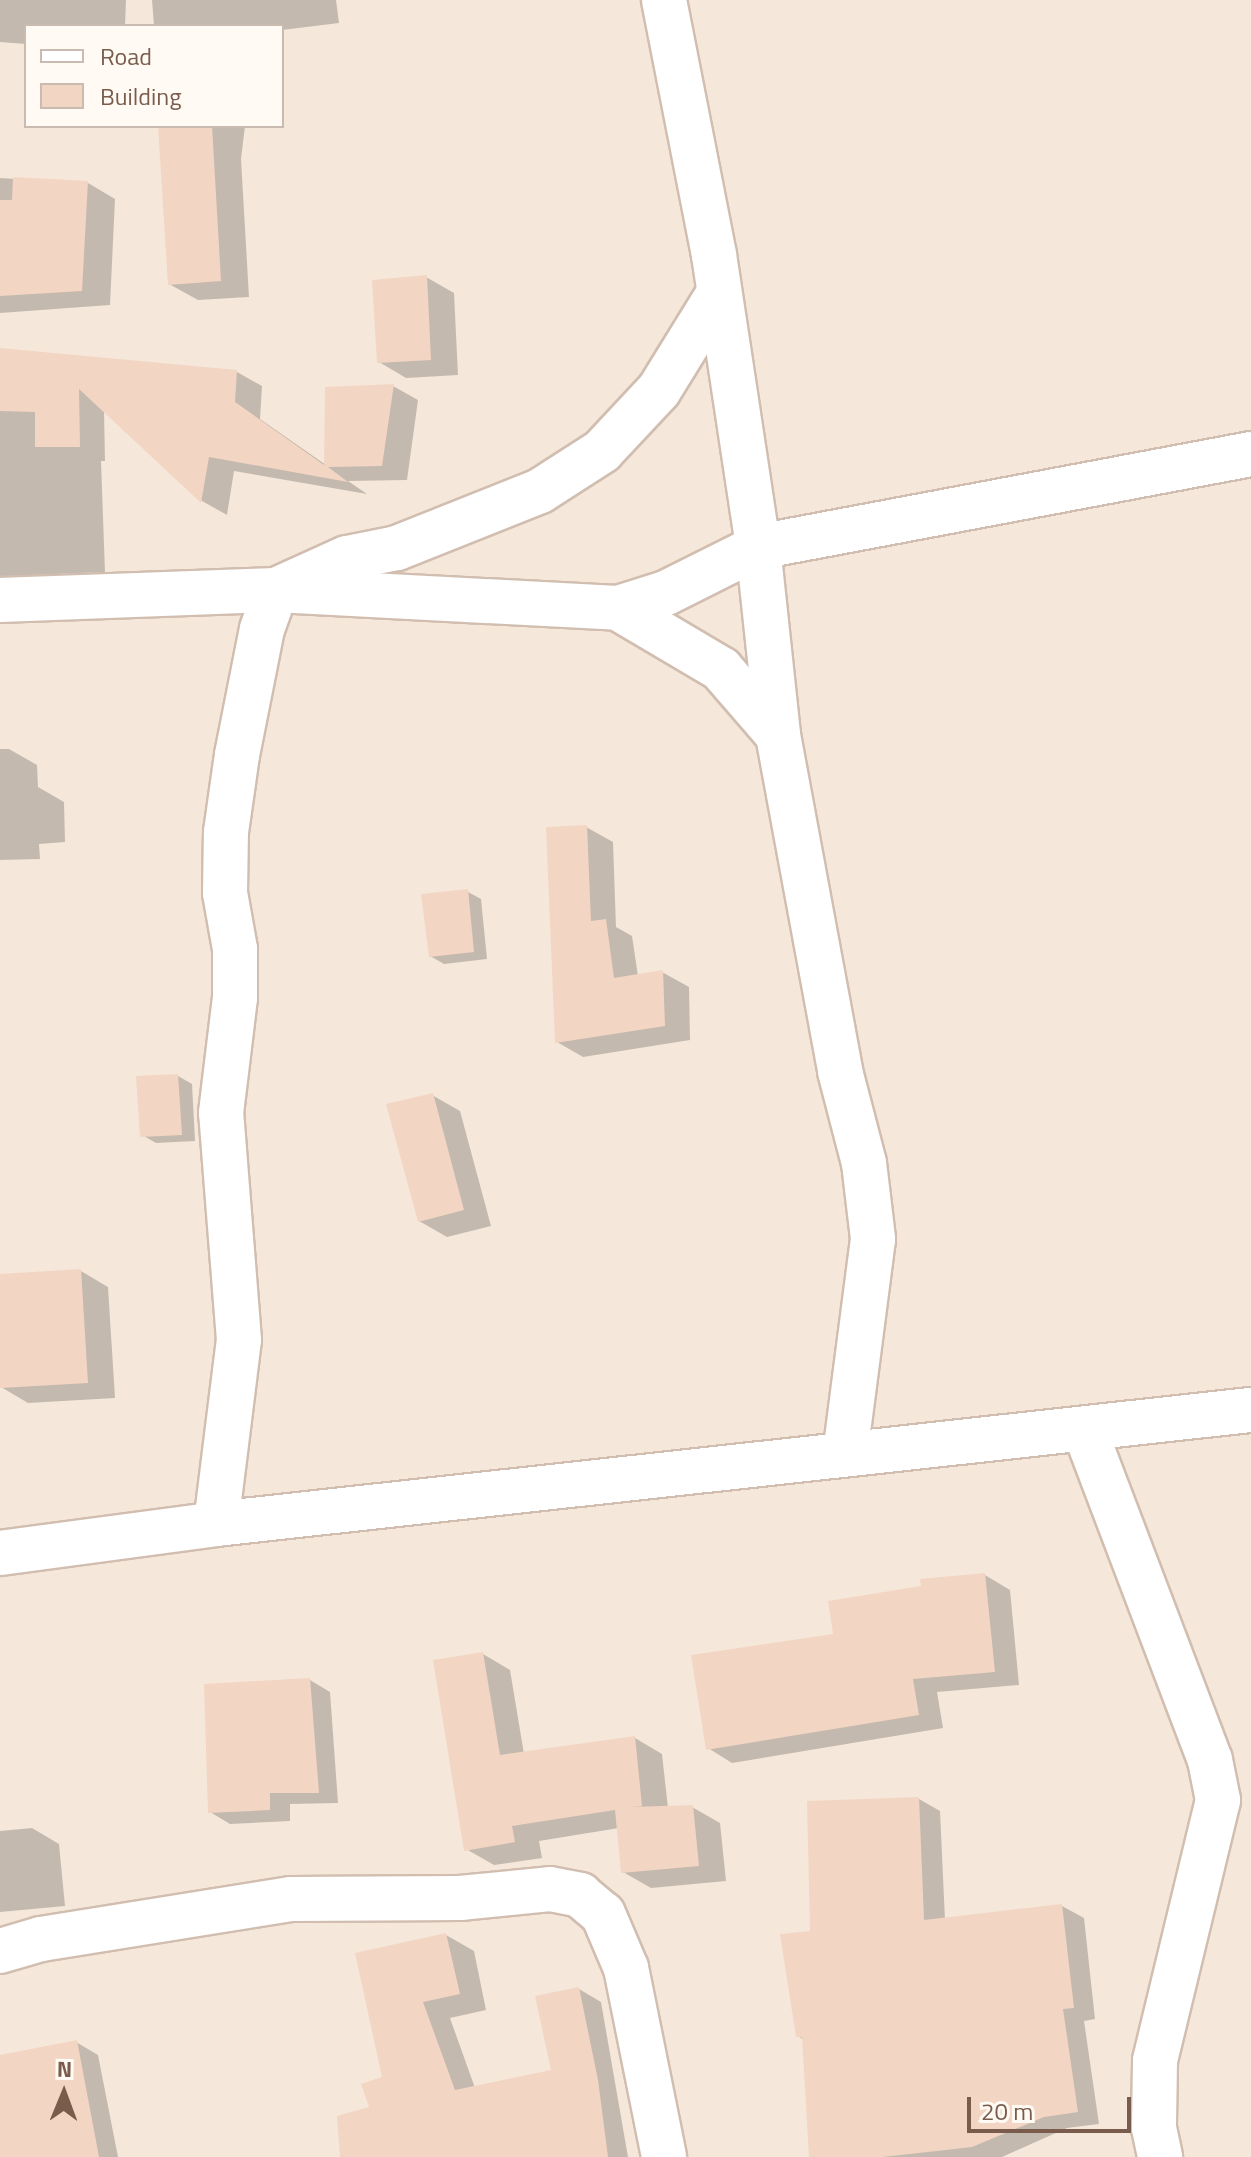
<!DOCTYPE html>
<html>
<head>
<meta charset="utf-8">
<style>
	body { margin:0 }
	#map { position:relative; width:1251px; height:2157px; overflow:hidden; background:#fdf6ec; font-family:"Titillium Web",sans-serif }
	div>[style] { position:absolute }
	[style*='--x'] { left:calc(var(--x)*1px); top:calc(var(--y)*1px); width:calc(var(--w)*1px); rotate:calc(var(--a)*1deg) }
	.residential>* { inset:0; background:#f5e8da }
	.shadow>* { inset:0; background:#0003 }
	.building>* { inset:0; background:#f3d5c3 }
	.roads { filter:drop-shadow(2px 0 #d1beb0) drop-shadow(-2px 0 #d1beb0) drop-shadow(0 2px #d1beb0) drop-shadow(0 -2px #d1beb0) }
	.minor>* { height:44px; margin:-22px; padding:0 22px; transform-origin:22px; border-radius:22px; background:#fff }
	span { translate:-50% -50%; white-space:nowrap; text-align:center; line-height:1.15; -webkit-text-stroke:6px #fffaf3; paint-order:stroke }
	.legend { position:absolute; left:24px; top:24px; width:260px; height:104px; box-sizing:border-box; background:#fffaf3; border:2px solid #cabbb1; margin:0; padding:10px 14px; list-style:none; font-size:24px; color:#7a5c4d }
	.legend li { display:flex; align-items:center; gap:16px; height:40px }
	.legend b { width:40px; border:2px solid #cabbb1 }
	.north { position:absolute; left:24px; top:2053px; width:80px; height:80px; -webkit-text-stroke:6px #fffaf3; paint-order:stroke; rotate:1deg; font-size:22px; font-weight:700; line-height:32px; text-align:center; color:#7a5c4d }
	.north::after { content:''; display:block; margin:auto; width:28px; height:36px; background:#7a5c4d; clip-path:polygon(50% 0,100% 100%,50% 72%,0 100%) }
	.scale { position:absolute; left:967px; top:2097px; width:164px; height:36px; box-sizing:border-box; border:4px solid #7a5c4d; border-top:0; padding-left:10px; font-size:24px; line-height:28px; white-space:nowrap; color:#7a5c4d; -webkit-text-stroke:6px #fffaf3; paint-order:stroke }
</style>
</head>
<body>
<div id="map">
	<div class="residential">
		<div style="clip-path:polygon(evenodd,0 0,1251px 0,1251px 2157px,0 2157px,0 0,26px 26px,282px 26px,282px 126px,26px 126px,26px 26px)"></div>
	</div>
	<div class="shadow">
		<div style="clip-path:polygon(0 0,126px 0,125px 26px,26px 26px,26px 44px,0 42px)"></div>
		<div style="clip-path:polygon(152px 0,336px 0,339px 23px,282px 30px,282px 26px,154px 26px)"></div>
		<div style="clip-path:polygon(160px 126px,245px 126px,241px 159px,249px 297px,198px 300px,169px 284px)"></div>
		<div style="clip-path:polygon(0 178px,88px 183px,115px 199px,110px 305px,0 313px)"></div>
		<div style="clip-path:polygon(426px 277px,454px 293px,458px 375px,406px 378px,379px 362px)"></div>
		<div style="clip-path:polygon(0 350px,237px 372px,262px 386px,260px 419px,326px 465px,393px 386px,418px 400px,407px 480px,348px 481px,367px 494px,234px 471px,227px 515px,202px 501px,104px 410px,105px 461px,101px 461px,105px 572px,7px 576px,8px 581px,0 582px)"></div>
		<div style="clip-path:polygon(0 749px,9px 749px,37px 765px,38px 787px,64px 802px,65px 842px,39px 844px,40px 859px,0 860px)"></div>
		<div style="clip-path:polygon(586px 827px,613px 842px,616px 927px,632px 936px,638px 976px,662px 972px,689px 987px,690px 1040px,583px 1057px,557px 1042px)"></div>
		<div style="clip-path:polygon(468px 892px,481px 899px,487px 959px,444px 964px,430px 956px)"></div>
		<div style="clip-path:polygon(178px 1076px,192px 1084px,195px 1141px,156px 1143px,142px 1135px)"></div>
		<div style="clip-path:polygon(432px 1095px,460px 1111px,491px 1226px,447px 1237px,419px 1221px)"></div>
		<div style="clip-path:polygon(81px 1271px,108px 1287px,115px 1398px,28px 1403px,1px 1387px,0 1276px)"></div>
		<div style="clip-path:polygon(985px 1575px,1010px 1590px,1019px 1685px,937px 1692px,943px 1728px,732px 1763px,708px 1748px,835px 1636px,923px 1587px)"></div>
		<div style="clip-path:polygon(483px 1654px,510px 1670px,524px 1754px,635px 1738px,662px 1754px,668px 1808px,692px 1807px,720px 1823px,726px 1881px,651px 1888px,623px 1872px,619px 1828px,539px 1841px,542px 1858px,494px 1865px,466px 1849px)"></div>
		<div style="clip-path:polygon(310px 1680px,330px 1692px,338px 1803px,290px 1804px,290px 1821px,230px 1824px,210px 1812px)"></div>
		<div style="clip-path:polygon(919px 1799px,940px 1811px,945px 1920px,1062px 1906px,1084px 1918px,1095px 2019px,1084px 2021px,1099px 2124px,1067px 2128px,1002px 2157px,811px 2157px,804px 2040px,798px 2036px,812px 1933px)"></div>
		<div style="clip-path:polygon(32px 1828px,59px 1844px,65px 1906px,0 1912px,0 1831px)"></div>
		<div style="clip-path:polygon(446px 1935px,474px 1951px,486px 2010px,450px 2018px,475px 2088px,554px 2072px,579px 1989px,601px 2002px,628px 2157px,486px 2157px,384px 2078px)"></div>
		<div style="clip-path:polygon(76px 2042px,98px 2055px,118px 2157px,0 2157px,0 2057px)"></div>
	</div>
	<div class="building">
		<div style="clip-path:polygon(158px 126px,212px 126px,221px 281px,168px 285px)"></div>
		<div style="clip-path:polygon(13px 177px,88px 181px,82px 291px,0 296px,0 200px,12px 200px)"></div>
		<div style="clip-path:polygon(427px 275px,431px 360px,377px 363px,372px 280px)"></div>
		<div style="clip-path:polygon(0 348px,237px 370px,235px 402px,324px 465px,325px 387px,394px 384px,382px 466px,328px 467px,348px 482px,209px 457px,201px 503px,79px 389px,80px 447px,35px 447px,35px 412px,0 411px)"></div>
		<div style="clip-path:polygon(587px 825px,591px 921px,606px 919px,614px 978px,663px 970px,665px 1026px,555px 1043px,546px 827px)"></div>
		<div style="clip-path:polygon(468px 889px,474px 952px,429px 957px,421px 894px)"></div>
		<div style="clip-path:polygon(178px 1074px,182px 1135px,140px 1137px,136px 1076px)"></div>
		<div style="clip-path:polygon(433px 1093px,464px 1210px,418px 1222px,386px 1104px)"></div>
		<div style="clip-path:polygon(81px 1269px,88px 1383px,0 1388px,0 1274px)"></div>
		<div style="clip-path:polygon(985px 1573px,995px 1672px,913px 1679px,919px 1715px,706px 1750px,691px 1655px,833px 1634px,828px 1601px,921px 1586px,920px 1579px)"></div>
		<div style="clip-path:polygon(483px 1652px,500px 1755px,635px 1736px,642px 1806px,631px 1807px,693px 1805px,699px 1866px,621px 1873px,615px 1810px,512px 1826px,515px 1842px,464px 1851px,433px 1660px)"></div>
		<div style="clip-path:polygon(310px 1678px,319px 1793px,270px 1793px,270px 1810px,208px 1813px,204px 1684px)"></div>
		<div style="clip-path:polygon(919px 1797px,924px 1920px,1062px 1904px,1074px 2008px,1063px 2009px,1078px 2112px,1044px 2117px,972px 2147px,883px 2157px,809px 2157px,802px 2037px,796px 2037px,780px 1934px,810px 1931px,807px 1801px)"></div>
		<div style="clip-path:polygon(446px 1933px,460px 1994px,423px 2002px,455px 2090px,551px 2070px,535px 1996px,579px 1987px,598px 2080px,608px 2157px,340px 2157px,337px 2116px,369px 2107px,361px 2084px,382px 2077px,355px 1953px)"></div>
		<div style="clip-path:polygon(77px 2040px,99px 2157px,0 2157px,0 2055px)"></div>
	</div>
	<div class="roads">
		<div class="minor">
			<div style="--x:664;--y:0;--w:260;--a:78.9"></div>
			<div style="--x:714;--y:255;--w:295;--a:81.4"></div>
			<div style="--x:758;--y:547;--w:189;--a:83.9"></div>
			<div style="--x:778;--y:735;--w:342;--a:79.5"></div>
			<div style="--x:840;--y:1071;--w:95;--a:75.4"></div>
			<div style="--x:864;--y:1163;--w:77;--a:83.2"></div>
			<div style="--x:873;--y:1239;--w:217;--a:97.4"></div>
			<div style="--x:0;--y:600;--w:276;--a:-2.1"></div>
			<div style="--x:276;--y:590;--w:342;--a:3"></div>
			<div style="--x:618;--y:608;--w:50;--a:-17.4"></div>
			<div style="--x:666;--y:593;--w:103;--a:-26.6"></div>
			<div style="--x:758;--y:547;--w:502;--a:-10.68"></div>
			<div style="--x:618;--y:608;--w:120;--a:30.6"></div>
			<div style="--x:721;--y:669;--w:87;--a:49.2"></div>
			<div style="--x:1085;--y:1431;--w:352;--a:69.2"></div>
			<div style="--x:1210;--y:1760;--w:41;--a:78.7"></div>
			<div style="--x:1218;--y:1800;--w:268;--a:103.6"></div>
			<div style="--x:1155;--y:2061;--w:67;--a:90.9"></div>
			<div style="--x:1154;--y:2128;--w:30;--a:78"></div>
			<div style="--x:216;--y:1524;--w:185;--a:-82.9"></div>
			<div style="--x:239;--y:1340;--w:228;--a:-94.5"></div>
			<div style="--x:221;--y:1113;--w:116;--a:-83.1"></div>
			<div style="--x:235;--y:998;--w:49;--a:-90"></div>
			<div style="--x:235;--y:949;--w:57;--a:-100.1"></div>
			<div style="--x:225;--y:893;--w:61;--a:-89.1"></div>
			<div style="--x:226;--y:832;--w:78;--a:-81.9"></div>
			<div style="--x:237;--y:755;--w:128;--a:-78.8"></div>
			<div style="--x:262;--y:629;--w:41;--a:-70.3"></div>
			<div style="--x:276;--y:590;--w:78;--a:-24.3"></div>
			<div style="--x:347;--y:558;--w:51;--a:-11.3"></div>
			<div style="--x:397;--y:548;--w:154;--a:-21.7"></div>
			<div style="--x:540;--y:491;--w:74;--a:-32.8"></div>
			<div style="--x:602;--y:451;--w:83;--a:-46.9"></div>
			<div style="--x:659;--y:390;--w:114;--a:-58.3"></div>
			<div style="--x:0;--y:1553;--w:218;--a:-7.6"></div>
			<div style="--x:216;--y:1524;--w:1041;--a:-6.29"></div>
			<div style="--x:0;--y:1951;--w:43;--a:-16.3"></div>
			<div style="--x:41;--y:1939;--w:253;--a:-9.1"></div>
			<div style="--x:291;--y:1899;--w:169;--a:-0.3"></div>
			<div style="--x:460;--y:1898;--w:90;--a:-5.7"></div>
			<div style="--x:550;--y:1889;--w:31;--a:11"></div>
			<div style="--x:580;--y:1895;--w:30;--a:40"></div>
			<div style="--x:603;--y:1914;--w:59;--a:66.9"></div>
			<div style="--x:626;--y:1968;--w:193;--a:78.6"></div>
		</div>
	</div>
	<ul class="legend">
	<li><b style="height:10px;background:#fff"></b>Road</li>
	<li><b style="height:22px;background:#f3d5c3"></b>Building</li>
	</ul>
	<div class="north">N</div>
	<div class="scale">20 m</div>
</div>
</body>
</html>
